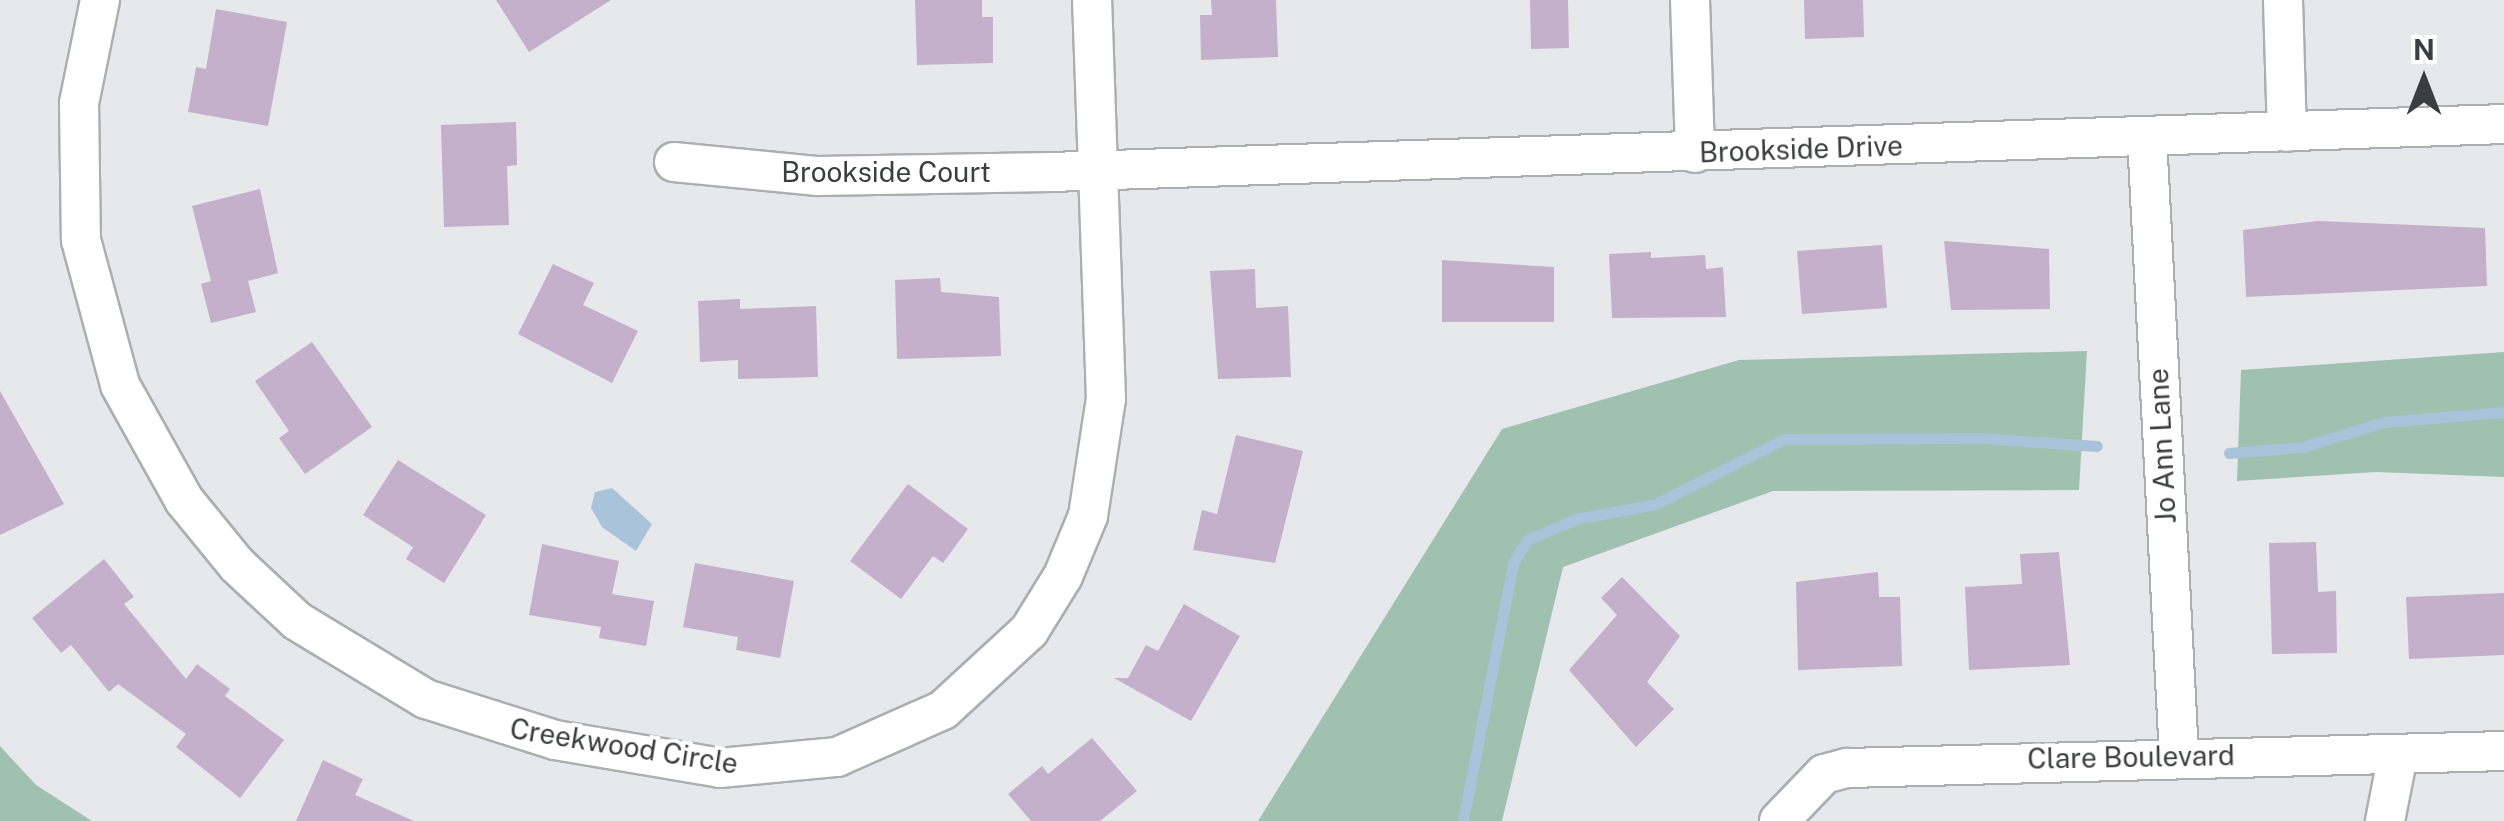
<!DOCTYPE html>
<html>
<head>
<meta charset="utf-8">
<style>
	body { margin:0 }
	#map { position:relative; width:2504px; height:821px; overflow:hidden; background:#e6e8ec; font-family:"Public Sans",sans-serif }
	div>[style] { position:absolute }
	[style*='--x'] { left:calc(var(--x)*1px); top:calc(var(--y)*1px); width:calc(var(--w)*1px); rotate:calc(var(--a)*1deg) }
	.forest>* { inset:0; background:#a0c1af }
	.water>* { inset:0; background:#a9c3da }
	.stream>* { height:11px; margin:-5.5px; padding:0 5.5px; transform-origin:5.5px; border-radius:5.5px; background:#a9c3da }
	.building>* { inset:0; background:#c4b0cb }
	.roads { filter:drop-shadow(2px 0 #adaeb2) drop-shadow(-2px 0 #adaeb2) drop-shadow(0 2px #adaeb2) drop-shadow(0 -2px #adaeb2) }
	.minor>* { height:38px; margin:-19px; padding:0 19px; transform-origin:19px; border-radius:19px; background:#fff }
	span { translate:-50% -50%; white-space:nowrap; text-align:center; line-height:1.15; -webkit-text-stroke:8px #fff; paint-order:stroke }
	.street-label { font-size:28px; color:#3c3d3e }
	.north { position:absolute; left:2374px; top:30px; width:100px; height:100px; -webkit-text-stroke:8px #fff; paint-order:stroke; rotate:0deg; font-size:28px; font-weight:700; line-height:40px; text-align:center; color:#3c3d3e }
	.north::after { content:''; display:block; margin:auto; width:35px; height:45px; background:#3c3d3e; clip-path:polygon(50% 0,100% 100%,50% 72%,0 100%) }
</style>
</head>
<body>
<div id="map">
	<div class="forest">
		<div style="clip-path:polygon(2087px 351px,2079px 490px,1773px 491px,1563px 567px,1502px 821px,1258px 821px,1502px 429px,1739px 360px)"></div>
		<div style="clip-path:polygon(2504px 352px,2504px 477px,2376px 472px,2237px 481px,2241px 370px)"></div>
		<div style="clip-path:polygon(0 746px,36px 785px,92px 821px,0 821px)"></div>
	</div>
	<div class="water">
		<div style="clip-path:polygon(612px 488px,652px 524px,636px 551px,602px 527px,591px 508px,595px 492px)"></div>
	</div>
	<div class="stream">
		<div style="--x:2229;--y:453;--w:73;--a:-4.7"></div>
		<div style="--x:2302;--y:447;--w:87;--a:-16.8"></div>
		<div style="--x:2385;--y:422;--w:119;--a:-4.8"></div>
		<div style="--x:1463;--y:821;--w:263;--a:-79"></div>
		<div style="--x:1513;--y:563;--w:27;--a:-59"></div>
		<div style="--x:1527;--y:540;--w:53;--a:-23.2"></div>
		<div style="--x:1576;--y:519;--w:81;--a:-10.6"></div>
		<div style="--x:1656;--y:504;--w:144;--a:-26.9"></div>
		<div style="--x:1784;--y:439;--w:196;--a:-0.3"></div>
		<div style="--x:1980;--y:438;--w:117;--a:3.9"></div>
	</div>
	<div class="building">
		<div style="clip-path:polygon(496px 0,611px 0,529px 52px)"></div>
		<div style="clip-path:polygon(915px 0,982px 0,982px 17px,993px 17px,993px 63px,917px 65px)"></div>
		<div style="clip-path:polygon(1211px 0,1276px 0,1278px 57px,1201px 60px,1200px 15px,1212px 15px)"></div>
		<div style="clip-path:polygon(1530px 0,1568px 0,1569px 48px,1531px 49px)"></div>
		<div style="clip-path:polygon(1804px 0,1863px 0,1864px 37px,1805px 39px)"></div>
		<div style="clip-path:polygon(216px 9px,287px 22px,268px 126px,188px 112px,196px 67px,206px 69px)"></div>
		<div style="clip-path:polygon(516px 122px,517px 165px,507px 166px,509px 225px,444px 227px,441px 125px)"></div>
		<div style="clip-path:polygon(260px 189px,278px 273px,248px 281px,256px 312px,211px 323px,201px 284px,211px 281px,192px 206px)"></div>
		<div style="clip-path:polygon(2318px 221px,2485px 228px,2487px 286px,2246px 297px,2243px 230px)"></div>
		<div style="clip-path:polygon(1944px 241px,2049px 249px,2050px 309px,1951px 310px)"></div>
		<div style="clip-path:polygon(1882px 245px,1887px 308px,1802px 314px,1797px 251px)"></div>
		<div style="clip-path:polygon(1651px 252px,1651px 258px,1705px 255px,1706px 269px,1723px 267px,1726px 317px,1612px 318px,1609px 254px)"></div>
		<div style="clip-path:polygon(1442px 260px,1554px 267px,1554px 322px,1442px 322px)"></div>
		<div style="clip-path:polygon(553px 264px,594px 283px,583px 305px,638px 331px,612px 383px,518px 334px)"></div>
		<div style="clip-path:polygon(1255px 269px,1256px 308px,1288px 306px,1291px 377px,1218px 379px,1210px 271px)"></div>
		<div style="clip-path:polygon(940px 278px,941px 292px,999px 297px,1001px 356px,897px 359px,895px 280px)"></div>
		<div style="clip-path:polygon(740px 299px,740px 309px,816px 306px,818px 377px,738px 379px,738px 360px,700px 362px,698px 301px)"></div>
		<div style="clip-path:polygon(312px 342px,372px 427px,305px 474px,279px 438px,289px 431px,255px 381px)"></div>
		<div style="clip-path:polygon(0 391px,64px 504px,0 535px)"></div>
		<div style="clip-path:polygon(1236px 435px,1303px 451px,1275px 563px,1193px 550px,1202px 510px,1217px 514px)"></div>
		<div style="clip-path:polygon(398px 460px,486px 515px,444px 583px,406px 559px,413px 547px,363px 515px)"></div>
		<div style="clip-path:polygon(908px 484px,968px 529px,943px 563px,933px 556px,901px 599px,850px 561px)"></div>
		<div style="clip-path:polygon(2316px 542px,2318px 592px,2336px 591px,2337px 653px,2272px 654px,2269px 543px)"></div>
		<div style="clip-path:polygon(542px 544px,619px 561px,612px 594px,654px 601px,646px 646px,599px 638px,601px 627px,529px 615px)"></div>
		<div style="clip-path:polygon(2059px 552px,2070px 665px,1969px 670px,1965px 587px,2022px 584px,2020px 554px)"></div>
		<div style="clip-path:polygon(104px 559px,134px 597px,124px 604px,186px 679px,197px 664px,230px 689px,225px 696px,284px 740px,240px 798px,176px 747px,186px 734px,118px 684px,109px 692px,71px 645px,61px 653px,32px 618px)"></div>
		<div style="clip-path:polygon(695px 563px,794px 581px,780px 658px,736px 650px,738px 637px,683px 627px)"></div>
		<div style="clip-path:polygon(1878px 572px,1879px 597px,1900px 597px,1902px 666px,1798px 670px,1796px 582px)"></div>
		<div style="clip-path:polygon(1622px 577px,1680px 636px,1647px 682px,1674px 709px,1636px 747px,1569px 670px,1617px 615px,1601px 598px)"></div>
		<div style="clip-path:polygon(2504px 593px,2504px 655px,2409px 659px,2406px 597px)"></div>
		<div style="clip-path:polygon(1184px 604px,1240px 636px,1191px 721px,1114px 678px,1128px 678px,1146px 645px,1158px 651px)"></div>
		<div style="clip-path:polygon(1092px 738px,1137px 791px,1100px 821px,1031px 821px,1008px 794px,1042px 766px,1048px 774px)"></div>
		<div style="clip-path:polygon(323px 760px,363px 779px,355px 795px,414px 821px,296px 821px)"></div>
	</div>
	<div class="roads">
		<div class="minor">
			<div style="--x:100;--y:0;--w:105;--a:101.5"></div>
			<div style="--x:79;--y:103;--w:137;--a:89.2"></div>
			<div style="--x:81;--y:240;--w:150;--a:74.9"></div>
			<div style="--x:120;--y:385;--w:132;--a:60.9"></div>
			<div style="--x:184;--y:500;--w:84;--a:50.8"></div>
			<div style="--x:237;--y:565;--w:82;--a:43"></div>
			<div style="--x:297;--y:621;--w:151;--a:31.2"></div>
			<div style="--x:426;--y:699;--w:135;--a:17.6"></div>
			<div style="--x:555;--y:740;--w:167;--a:9.6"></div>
			<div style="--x:720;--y:768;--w:118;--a:-5.4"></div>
			<div style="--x:837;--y:757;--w:116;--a:-23.9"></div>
			<div style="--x:943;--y:710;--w:117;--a:-42.6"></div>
			<div style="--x:1029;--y:631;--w:65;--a:-58.3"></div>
			<div style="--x:1063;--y:576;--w:65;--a:-67.4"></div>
			<div style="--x:1088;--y:516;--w:118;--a:-81.3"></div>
			<div style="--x:1106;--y:399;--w:399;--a:-92"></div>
			<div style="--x:1690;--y:0;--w:153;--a:88.1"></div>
			<div style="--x:2283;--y:0;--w:132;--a:88.3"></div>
			<div style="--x:2147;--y:137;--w:619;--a:87.04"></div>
			<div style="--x:674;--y:162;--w:145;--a:5.6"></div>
			<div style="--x:818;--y:176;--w:233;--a:-1"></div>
			<div style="--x:1051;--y:172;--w:1454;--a:-1.89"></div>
			<div style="--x:1779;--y:821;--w:65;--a:-46.2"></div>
			<div style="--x:1824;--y:774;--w:24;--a:-15"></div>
			<div style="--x:1847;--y:768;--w:657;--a:-1.48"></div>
			<div style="--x:2385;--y:821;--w:67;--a:-78.9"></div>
		</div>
	</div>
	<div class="street-label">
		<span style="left:1801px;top:149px;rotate:-2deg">Brookside Drive</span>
		<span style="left:886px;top:172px">Brookside Court</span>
		<span style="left:2162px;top:446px;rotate:-93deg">Jo Ann Lane</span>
		<span style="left:624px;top:746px;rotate:9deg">Creekwood Circle</span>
		<span style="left:2131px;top:757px;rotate:-1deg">Clare Boulevard</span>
	</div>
	<div class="north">N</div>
</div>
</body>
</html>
